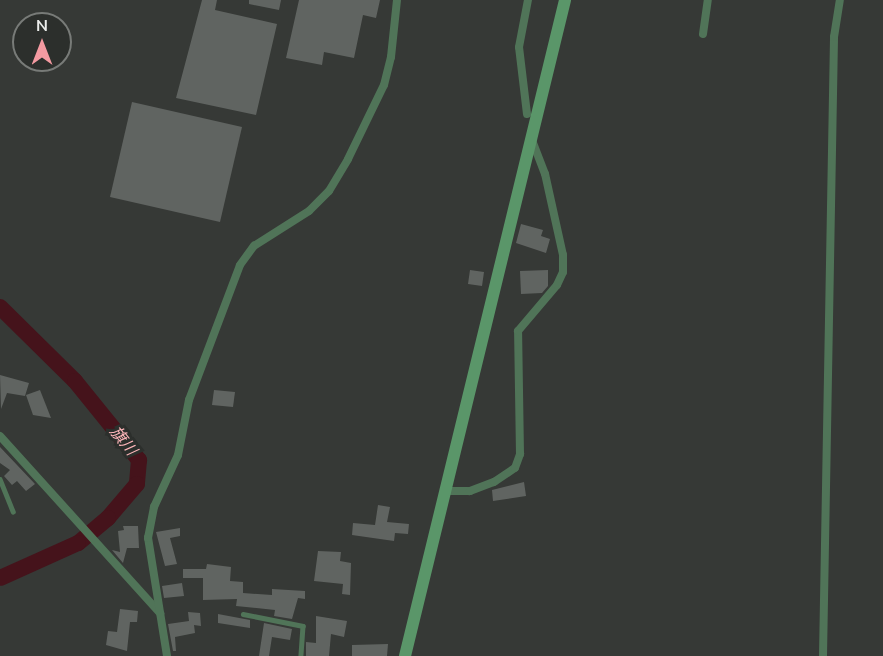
<!DOCTYPE html>
<html>
<head>
<meta charset="utf-8">
<style>
	body { margin:0 }
	#map { position:relative; width:883px; height:656px; overflow:hidden; background:#363936; font-family:"Nunito Sans","Noto Sans JP",sans-serif }
	div>[style] { position:absolute }
	[style*='--x'] { left:calc(var(--x)*1px); top:calc(var(--y)*1px); width:calc(var(--w)*1px); rotate:calc(var(--a)*1deg) }
	.river>* { height:16px; margin:-8px; padding:0 8px; transform-origin:8px; border-radius:8px; background:#45131b }
	.building>* { inset:0; background:#606461 }
	.lane>* { height:4.5px; margin:-2.25px; padding:0 2.25px; transform-origin:2.25px; border-radius:2.25px; background:#507458 }
	.street>* { height:8px; margin:-4px; padding:0 4px; transform-origin:4px; border-radius:4px; background:#507458 }
	.secondary>* { height:12px; margin:-6px; padding:0 6px; transform-origin:6px; border-radius:6px; background:#5a9669 }
	span { translate:-50% -50%; white-space:nowrap; text-align:center; line-height:1.15; -webkit-text-stroke:6px #2c2f2c; paint-order:stroke }
	.water-label { font-size:16px; color:#feb6ba; font-style:italic }
	.north { position:absolute; left:12px; top:12px; width:60px; height:60px; box-sizing:border-box; background:#2c2f2c; border:2px solid #787b78; border-radius:50%; rotate:0deg; font-size:16px; font-weight:700; line-height:24px; text-align:center; color:#ebedeb }
	.north::after { content:''; display:block; margin:auto; width:21px; height:27px; background:#f49aa1; clip-path:polygon(50% 0,100% 100%,50% 72%,0 100%) }
</style>
</head>
<body>
<div id="map">
	<div class="river">
		<div style="--x:0;--y:307;--w:105;--a:44.6"></div>
		<div style="--x:75;--y:381;--w:102;--a:51"></div>
		<div style="--x:139;--y:460;--w:24;--a:95"></div>
		<div style="--x:137;--y:484;--w:45;--a:130.5"></div>
		<div style="--x:108;--y:518;--w:39;--a:140"></div>
		<div style="--x:78;--y:543;--w:85;--a:155.8"></div>
	</div>
	<div class="building">
		<div style="clip-path:polygon(202px 0,217px 0,215px 10px,277px 24px,256px 115px,176px 98px)"></div>
		<div style="clip-path:polygon(249px 0,281px 0,279px 10px,249px 4px)"></div>
		<div style="clip-path:polygon(299px 0,380px 0,376px 18px,363px 15px,354px 58px,324px 52px,322px 65px,286px 58px)"></div>
		<div style="clip-path:polygon(132px 102px,242px 127px,220px 222px,110px 197px)"></div>
		<div style="clip-path:polygon(521px 224px,543px 230px,541px 236px,550px 239px,546px 253px,516px 243px)"></div>
		<div style="clip-path:polygon(470px 270px,484px 272px,482px 286px,468px 284px)"></div>
		<div style="clip-path:polygon(548px 270px,548px 286px,542px 293px,521px 294px,520px 271px)"></div>
		<div style="clip-path:polygon(0 375px,29px 383px,25px 396px,7px 393px,1px 409px)"></div>
		<div style="clip-path:polygon(40px 390px,51px 418px,33px 415px,26px 395px)"></div>
		<div style="clip-path:polygon(214px 390px,235px 392px,233px 407px,212px 405px)"></div>
		<div style="clip-path:polygon(0 447px,35px 484px,26px 491px,17px 481px,12px 485px,4px 476px,10px 470px,0 463px)"></div>
		<div style="clip-path:polygon(524px 482px,526px 496px,493px 501px,492px 490px)"></div>
		<div style="clip-path:polygon(378px 505px,390px 507px,387px 522px,409px 524px,408px 534px,395px 533px,394px 541px,352px 535px,353px 523px,375px 525px)"></div>
		<div style="clip-path:polygon(123px 526px,138px 526px,139px 548px,127px 548px,123px 563px,112px 550px,120px 552px,118px 531px,124px 530px)"></div>
		<div style="clip-path:polygon(180px 528px,180px 536px,170px 538px,177px 564px,165px 566px,156px 532px)"></div>
		<div style="clip-path:polygon(318px 551px,341px 552px,340px 561px,351px 563px,350px 595px,342px 594px,343px 584px,314px 581px)"></div>
		<div style="clip-path:polygon(207px 564px,231px 567px,230px 581px,243px 582px,243px 593px,272px 595px,272px 589px,305px 591px,305px 599px,298px 598px,292px 619px,274px 616px,275px 610px,236px 606px,237px 599px,203px 600px,203px 578px,183px 578px,183px 569px,206px 569px)"></div>
		<div style="clip-path:polygon(182px 583px,184px 596px,164px 598px,162px 586px)"></div>
		<div style="clip-path:polygon(120px 609px,138px 611px,137px 622px,130px 622px,127px 651px,106px 645px,108px 631px,117px 632px)"></div>
		<div style="clip-path:polygon(188px 612px,200px 613px,201px 626px,194px 625px,195px 633px,175px 637px,176px 651px,173px 651px,168px 624px,189px 621px)"></div>
		<div style="clip-path:polygon(218px 614px,250px 620px,250px 628px,218px 623px)"></div>
		<div style="clip-path:polygon(316px 616px,347px 621px,344px 637px,331px 634px,329px 656px,306px 656px,306px 642px,316px 643px)"></div>
		<div style="clip-path:polygon(264px 623px,292px 629px,290px 640px,272px 637px,269px 656px,259px 656px)"></div>
		<div style="clip-path:polygon(388px 644px,387px 656px,352px 656px,352px 645px)"></div>
	</div>
	<div class="lane">
		<div style="--x:0;--y:479;--w:35;--a:68"></div>
		<div style="--x:243;--y:614;--w:61;--a:11.3"></div>
		<div style="--x:303;--y:626;--w:30;--a:94"></div>
	</div>
	<div class="street">
		<div style="--x:703;--y:34;--w:34;--a:-82"></div>
		<div style="--x:527;--y:114;--w:67;--a:-96.8"></div>
		<div style="--x:519;--y:47;--w:48;--a:-79.2"></div>
		<div style="--x:0;--y:436;--w:239;--a:47.9"></div>
		<div style="--x:447;--y:491;--w:23;--a:0"></div>
		<div style="--x:470;--y:491;--w:26;--a:-21"></div>
		<div style="--x:494;--y:482;--w:25;--a:-34"></div>
		<div style="--x:515;--y:468;--w:15;--a:-70"></div>
		<div style="--x:520;--y:454;--w:123;--a:-90.9"></div>
		<div style="--x:518;--y:331;--w:60;--a:-49.7"></div>
		<div style="--x:557;--y:285;--w:14;--a:-65"></div>
		<div style="--x:563;--y:272;--w:17;--a:-90"></div>
		<div style="--x:563;--y:255;--w:83;--a:-102.5"></div>
		<div style="--x:545;--y:174;--w:36;--a:-111"></div>
		<div style="--x:167;--y:656;--w:120;--a:-99.1"></div>
		<div style="--x:148;--y:538;--w:32;--a:-79"></div>
		<div style="--x:154;--y:507;--w:57;--a:-65.2"></div>
		<div style="--x:178;--y:455;--w:56;--a:-78.7"></div>
		<div style="--x:189;--y:400;--w:144;--a:-69.3"></div>
		<div style="--x:240;--y:265;--w:24;--a:-54"></div>
		<div style="--x:254;--y:246;--w:65;--a:-32.5"></div>
		<div style="--x:309;--y:211;--w:28;--a:-45"></div>
		<div style="--x:329;--y:191;--w:37;--a:-59"></div>
		<div style="--x:348;--y:159;--w:82;--a:-64.1"></div>
		<div style="--x:384;--y:85;--w:29;--a:-76"></div>
		<div style="--x:391;--y:57;--w:57;--a:-84"></div>
		<div style="--x:823;--y:656;--w:619;--a:-88.98"></div>
		<div style="--x:834;--y:37;--w:37;--a:-81"></div>
	</div>
	<div class="secondary">
		<div style="--x:405;--y:656;--w:675;--a:-76.29"></div>
	</div>
	<div class="water-label">
		<span style="left:123px;top:441px;rotate:51deg">旗川</span>
	</div>
	<div class="north">N</div>
</div>
</body>
</html>
